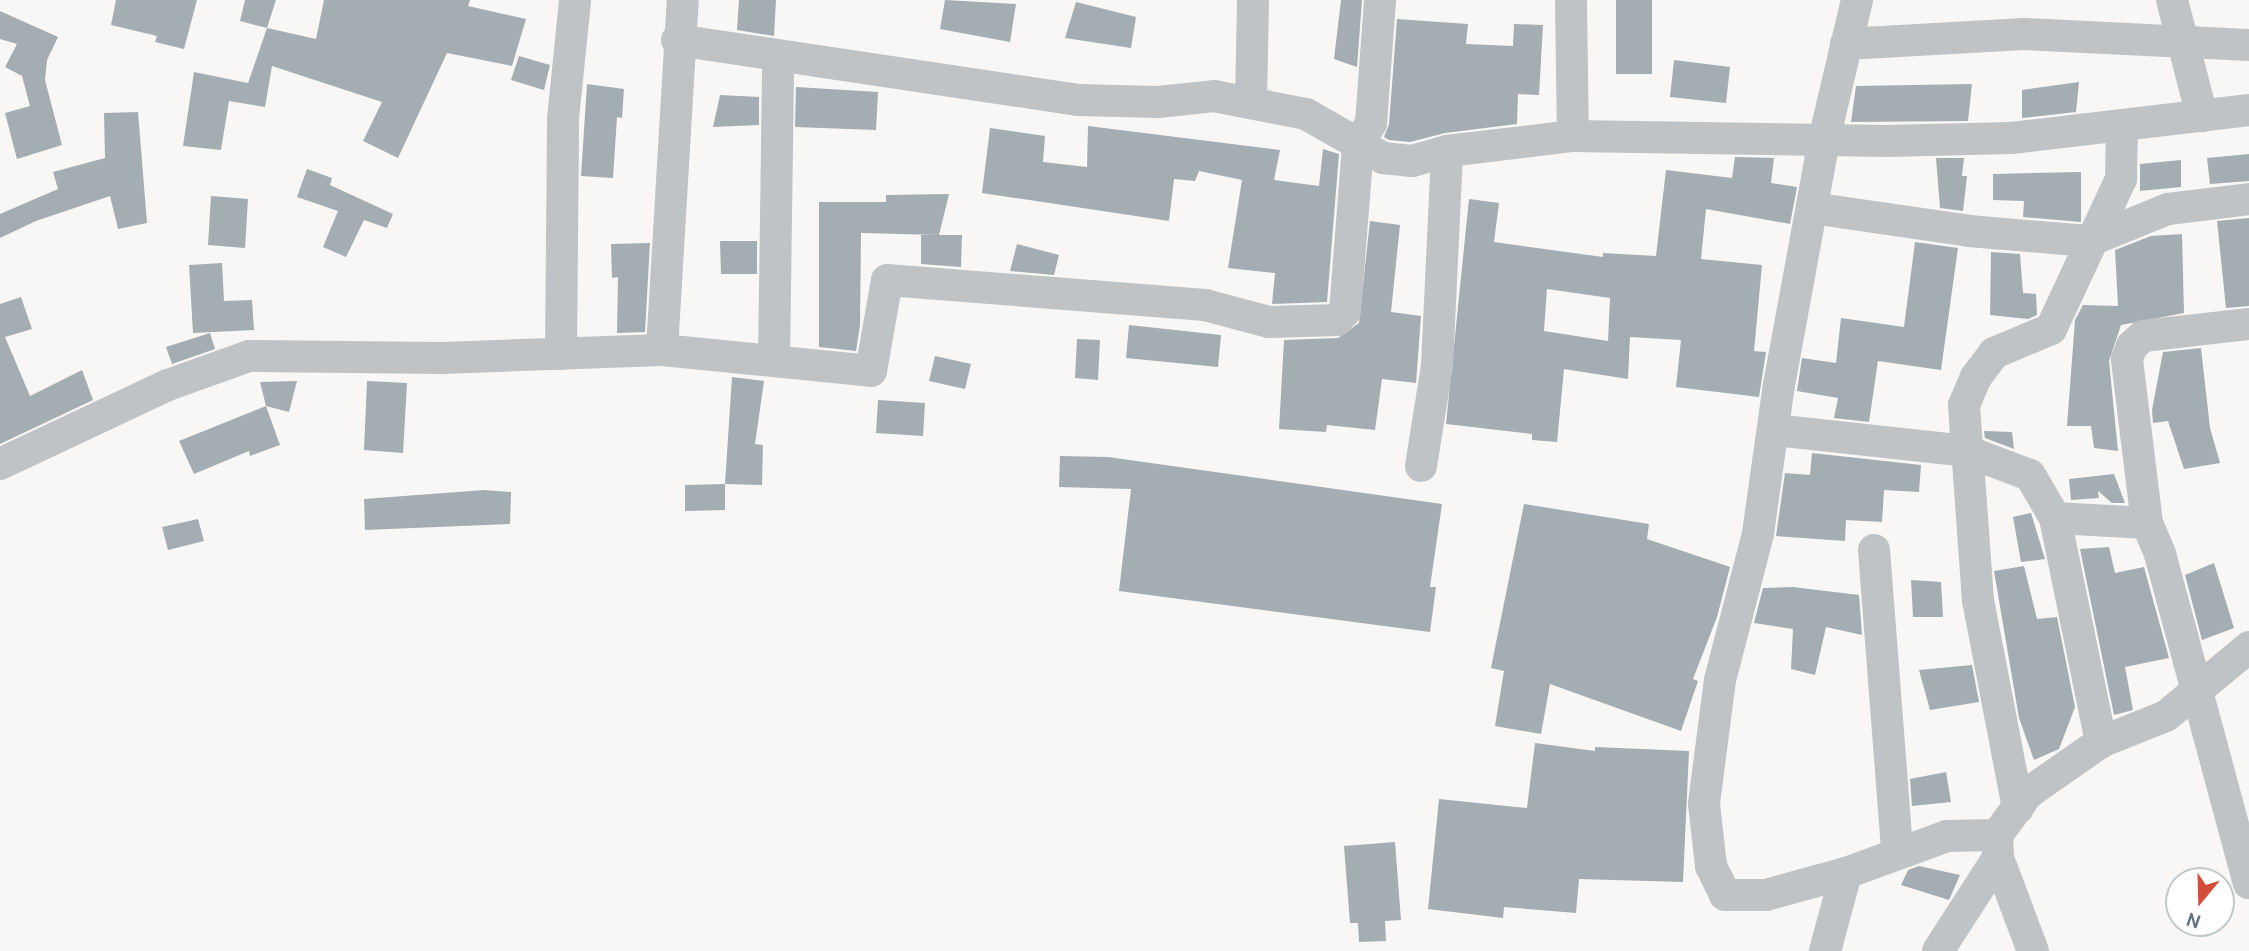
<!DOCTYPE html>
<html>
<head>
<meta charset="utf-8">
<style>
	body { margin:0 }
	#map { position:relative; width:2249px; height:951px; overflow:hidden; background:#f8f7f5; font-family:Cabin,sans-serif }
	div>[style] { position:absolute }
	[style*='--x'] { left:calc(var(--x)*1px); top:calc(var(--y)*1px); width:calc(var(--w)*1px); rotate:calc(var(--a)*1deg) }
	.building>* { inset:0; background:#a4adb1 }
	.street>* { height:32px; margin:-16px; padding:0 16px; transform-origin:16px; border-radius:16px; background:#bfc3c6 }
	span { translate:-50% -50%; white-space:nowrap; text-align:center; line-height:1.15; -webkit-text-stroke:7px #fff; paint-order:stroke }
	.north { position:absolute; left:2165px; top:867px; width:70px; height:70px; box-sizing:border-box; background:#fff; border:2px solid #c1c8cb; border-radius:50%; rotate:199deg; font-size:19px; font-weight:700; line-height:28px; text-align:center; color:#65757d }
	.north::after { content:''; display:block; margin:auto; width:24px; height:32px; background:#d44d39; clip-path:polygon(50% 0,100% 100%,50% 72%,0 100%) }
</style>
</head>
<body>
<div id="map">
	<div class="building">
		<div style="clip-path:polygon(116px 0,197px 0,184px 49px,155px 42px,157px 36px,111px 25px)"></div>
		<div style="clip-path:polygon(245px 0,276px 0,267px 28px,240px 21px)"></div>
		<div style="clip-path:polygon(324px 0,470px 0,468px 6px,526px 19px,512px 66px,447px 53px,398px 158px,363px 141px,382px 102px,272px 66px,265px 107px,229px 101px,221px 150px,183px 146px,194px 72px,248px 83px,267px 28px,316px 39px)"></div>
		<div style="clip-path:polygon(739px 0,776px 0,774px 36px,737px 30px)"></div>
		<div style="clip-path:polygon(945px 0,1016px 4px,1010px 42px,940px 29px)"></div>
		<div style="clip-path:polygon(1341px 0,1362px 0,1357px 67px,1334px 59px)"></div>
		<div style="clip-path:polygon(1616px 0,1652px 0,1652px 74px,1616px 74px)"></div>
		<div style="clip-path:polygon(1076px 2px,1136px 17px,1131px 48px,1065px 38px)"></div>
		<div style="clip-path:polygon(0 11px,58px 37px,47px 60px,45px 80px,62px 145px,17px 159px,5px 113px,30px 106px,22px 76px,5px 67px,17px 44px,0 39px)"></div>
		<div style="clip-path:polygon(1397px 19px,1468px 24px,1466px 44px,1513px 46px,1514px 24px,1543px 25px,1539px 95px,1518px 94px,1517px 124px,1445px 133px,1410px 142px,1389px 140px,1384px 137px,1389px 124px)"></div>
		<div style="clip-path:polygon(519px 56px,550px 65px,544px 90px,511px 80px)"></div>
		<div style="clip-path:polygon(1674px 60px,1730px 67px,1726px 103px,1670px 97px)"></div>
		<div style="clip-path:polygon(2079px 82px,2076px 112px,2022px 118px,2022px 90px)"></div>
		<div style="clip-path:polygon(587px 84px,624px 89px,622px 118px,617px 117px,613px 178px,581px 176px)"></div>
		<div style="clip-path:polygon(1972px 84px,1968px 121px,1851px 122px,1856px 86px)"></div>
		<div style="clip-path:polygon(796px 87px,878px 92px,876px 130px,795px 127px)"></div>
		<div style="clip-path:polygon(720px 95px,759px 97px,759px 125px,713px 127px)"></div>
		<div style="clip-path:polygon(138px 112px,147px 223px,118px 229px,110px 196px,36px 221px,0 238px,0 214px,58px 189px,53px 172px,105px 158px,104px 113px)"></div>
		<div style="clip-path:polygon(1088px 126px,1280px 150px,1274px 180px,1319px 186px,1323px 149px,1339px 154px,1327px 302px,1272px 304px,1275px 273px,1228px 268px,1242px 180px,1199px 171px,1195px 181px,1174px 179px,1169px 221px,982px 193px,990px 128px,1045px 136px,1043px 162px,1087px 167px)"></div>
		<div style="clip-path:polygon(2249px 154px,2249px 181px,2210px 184px,2207px 158px)"></div>
		<div style="clip-path:polygon(evenodd,1735px 157px,1774px 158px,1771px 183px,1797px 187px,1790px 224px,1706px 209px,1701px 259px,1762px 265px,1754px 351px,1766px 352px,1759px 397px,1676px 387px,1681px 340px,1630px 337px,1628px 379px,1564px 369px,1557px 442px,1532px 440px,1532px 434px,1446px 424px,1469px 199px,1499px 203px,1494px 242px,1603px 257px,1603px 253px,1656px 256px,1666px 170px,1732px 178px,1735px 157px,1547px 289px,1610px 298px,1608px 341px,1544px 331px,1547px 289px)"></div>
		<div style="clip-path:polygon(1936px 158px,1964px 158px,1962px 176px,1967px 176px,1963px 211px,1940px 208px)"></div>
		<div style="clip-path:polygon(2181px 160px,2181px 187px,2140px 191px,2140px 164px)"></div>
		<div style="clip-path:polygon(307px 169px,332px 178px,330px 185px,393px 214px,387px 228px,364px 220px,346px 257px,323px 247px,338px 211px,297px 197px)"></div>
		<div style="clip-path:polygon(2081px 172px,2081px 222px,2023px 217px,2024px 201px,1993px 200px,1993px 174px)"></div>
		<div style="clip-path:polygon(949px 194px,939px 235px,861px 233px,860px 325px,856px 351px,819px 347px,819px 202px,886px 202px,886px 195px)"></div>
		<div style="clip-path:polygon(211px 196px,248px 199px,245px 248px,208px 245px)"></div>
		<div style="clip-path:polygon(2249px 218px,2249px 306px,2226px 308px,2217px 221px)"></div>
		<div style="clip-path:polygon(1370px 221px,1400px 225px,1391px 312px,1421px 316px,1416px 383px,1382px 379px,1375px 430px,1327px 425px,1326px 432px,1279px 429px,1284px 340px,1338px 338px,1359px 323px)"></div>
		<div style="clip-path:polygon(2182px 234px,2184px 313px,2121px 325px,2109px 361px,2118px 451px,2094px 448px,2091px 426px,2067px 426px,2075px 320px,2083px 305px,2118px 306px,2115px 250px,2151px 236px)"></div>
		<div style="clip-path:polygon(921px 235px,962px 235px,961px 267px,921px 264px)"></div>
		<div style="clip-path:polygon(720px 241px,757px 241px,757px 274px,721px 274px)"></div>
		<div style="clip-path:polygon(1915px 242px,1958px 248px,1941px 370px,1878px 361px,1869px 422px,1834px 418px,1838px 398px,1797px 391px,1802px 358px,1836px 363px,1841px 318px,1904px 327px)"></div>
		<div style="clip-path:polygon(650px 243px,645px 332px,617px 333px,618px 277px,612px 278px,611px 244px)"></div>
		<div style="clip-path:polygon(1017px 244px,1059px 255px,1054px 275px,1010px 271px)"></div>
		<div style="clip-path:polygon(1991px 252px,2020px 254px,2023px 293px,2036px 294px,2037px 315px,2028px 319px,1990px 315px)"></div>
		<div style="clip-path:polygon(222px 263px,224px 301px,252px 300px,254px 330px,193px 333px,189px 265px)"></div>
		<div style="clip-path:polygon(21px 297px,32px 329px,5px 337px,30px 396px,82px 370px,93px 400px,0 444px,0 304px)"></div>
		<div style="clip-path:polygon(1129px 325px,1221px 335px,1218px 367px,1126px 358px)"></div>
		<div style="clip-path:polygon(210px 333px,215px 349px,172px 364px,166px 347px)"></div>
		<div style="clip-path:polygon(1077px 339px,1100px 340px,1098px 380px,1075px 378px)"></div>
		<div style="clip-path:polygon(2201px 348px,2210px 428px,2220px 463px,2184px 469px,2168px 421px,2153px 423px,2152px 410px,2163px 352px)"></div>
		<div style="clip-path:polygon(935px 356px,971px 364px,965px 389px,929px 381px)"></div>
		<div style="clip-path:polygon(732px 377px,764px 381px,755px 444px,763px 445px,762px 485px,725px 484px)"></div>
		<div style="clip-path:polygon(297px 381px,289px 412px,266px 406px,260px 382px)"></div>
		<div style="clip-path:polygon(367px 381px,407px 383px,403px 453px,364px 450px)"></div>
		<div style="clip-path:polygon(878px 400px,925px 403px,923px 436px,876px 433px)"></div>
		<div style="clip-path:polygon(266px 406px,280px 445px,250px 456px,249px 451px,194px 474px,179px 441px)"></div>
		<div style="clip-path:polygon(1984px 431px,2012px 432px,2014px 449px,1985px 438px)"></div>
		<div style="clip-path:polygon(1812px 453px,1921px 465px,1919px 492px,1884px 490px,1882px 522px,1846px 520px,1845px 541px,1776px 536px,1785px 473px,1810px 475px)"></div>
		<div style="clip-path:polygon(1060px 456px,1108px 457px,1442px 504px,1430px 587px,1436px 587px,1430px 632px,1119px 591px,1131px 489px,1059px 487px)"></div>
		<div style="clip-path:polygon(2114px 474px,2125px 503px,2112px 503px,2098px 491px,2099px 498px,2071px 500px,2069px 479px)"></div>
		<div style="clip-path:polygon(725px 484px,725px 510px,685px 511px,685px 485px)"></div>
		<div style="clip-path:polygon(484px 490px,511px 492px,510px 524px,365px 530px,364px 499px)"></div>
		<div style="clip-path:polygon(1524px 504px,1649px 524px,1647px 539px,1730px 567px,1717px 617px,1693px 679px,1698px 681px,1681px 731px,1550px 684px,1541px 734px,1495px 726px,1504px 671px,1491px 668px)"></div>
		<div style="clip-path:polygon(2031px 513px,2045px 559px,2021px 562px,2013px 517px)"></div>
		<div style="clip-path:polygon(198px 519px,204px 541px,168px 550px,162px 527px)"></div>
		<div style="clip-path:polygon(2109px 547px,2115px 573px,2144px 567px,2169px 658px,2125px 667px,2133px 710px,2114px 715px,2080px 549px)"></div>
		<div style="clip-path:polygon(2214px 563px,2234px 628px,2202px 640px,2185px 575px)"></div>
		<div style="clip-path:polygon(2024px 566px,2037px 619px,2057px 617px,2075px 707px,2059px 749px,2034px 760px,2019px 718px,1994px 571px)"></div>
		<div style="clip-path:polygon(1911px 580px,1941px 582px,1943px 617px,1913px 617px)"></div>
		<div style="clip-path:polygon(1793px 587px,1859px 595px,1862px 635px,1826px 627px,1815px 675px,1791px 669px,1793px 629px,1754px 623px,1763px 588px)"></div>
		<div style="clip-path:polygon(1972px 665px,1979px 702px,1930px 710px,1919px 670px)"></div>
		<div style="clip-path:polygon(1535px 743px,1595px 751px,1595px 747px,1689px 751px,1683px 882px,1579px 879px,1576px 913px,1504px 907px,1503px 918px,1428px 909px,1439px 799px,1527px 808px)"></div>
		<div style="clip-path:polygon(1946px 772px,1951px 802px,1912px 806px,1910px 779px)"></div>
		<div style="clip-path:polygon(1395px 842px,1401px 920px,1385px 921px,1386px 941px,1359px 942px,1358px 923px,1350px 923px,1344px 846px)"></div>
		<div style="clip-path:polygon(1919px 866px,1960px 875px,1949px 900px,1901px 885px,1908px 870px)"></div>
	</div>
	<div class="street">
		<div style="--x:1571;--y:0;--w:136;--a:89.2"></div>
		<div style="--x:1857;--y:0;--w:144;--a:103.3"></div>
		<div style="--x:1824;--y:140;--w:248;--a:100.4"></div>
		<div style="--x:1779;--y:384;--w:151;--a:98"></div>
		<div style="--x:1758;--y:534;--w:151;--a:104.6"></div>
		<div style="--x:1720;--y:680;--w:125;--a:97.4"></div>
		<div style="--x:1704;--y:804;--w:62;--a:83.6"></div>
		<div style="--x:1711;--y:866;--w:32;--a:64"></div>
		<div style="--x:1725;--y:895;--w:41;--a:0"></div>
		<div style="--x:1766;--y:895;--w:83;--a:-15.4"></div>
		<div style="--x:1846;--y:873;--w:108;--a:-20.1"></div>
		<div style="--x:1947;--y:836;--w:50;--a:-1.1"></div>
		<div style="--x:2172;--y:0;--w:120;--a:75.5"></div>
		<div style="--x:677;--y:40;--w:405;--a:8.5"></div>
		<div style="--x:1078;--y:100;--w:80;--a:1.4"></div>
		<div style="--x:1158;--y:102;--w:56;--a:-6.1"></div>
		<div style="--x:1214;--y:96;--w:94;--a:11.1"></div>
		<div style="--x:1306;--y:114;--w:89;--a:29.7"></div>
		<div style="--x:1383;--y:158;--w:29;--a:6"></div>
		<div style="--x:1412;--y:161;--w:36;--a:-16"></div>
		<div style="--x:1447;--y:151;--w:127;--a:-6.8"></div>
		<div style="--x:1573;--y:136;--w:314;--a:0.9"></div>
		<div style="--x:1887;--y:141;--w:124;--a:-1.4"></div>
		<div style="--x:2011;--y:138;--w:240;--a:-6.7"></div>
		<div style="--x:1846;--y:44;--w:178;--a:-3.2"></div>
		<div style="--x:2024;--y:34;--w:225;--a:2.8"></div>
		<div style="--x:1251;--y:103;--w:103;--a:-88.9"></div>
		<div style="--x:1812;--y:208;--w:159;--a:8.3"></div>
		<div style="--x:1969;--y:231;--w:120;--a:4.8"></div>
		<div style="--x:2089;--y:241;--w:85;--a:-22.1"></div>
		<div style="--x:2168;--y:209;--w:82;--a:-7"></div>
		<div style="--x:662;--y:350;--w:351;--a:-86.6"></div>
		<div style="--x:561;--y:354;--w:235;--a:-89.5"></div>
		<div style="--x:563;--y:119;--w:120;--a:-84.2"></div>
		<div style="--x:774;--y:360;--w:303;--a:-89.2"></div>
		<div style="--x:1774;--y:430;--w:193;--a:6.2"></div>
		<div style="--x:1966;--y:451;--w:68;--a:20.6"></div>
		<div style="--x:2030;--y:475;--w:50;--a:59.8"></div>
		<div style="--x:2055;--y:518;--w:92;--a:3.1"></div>
		<div style="--x:2147;--y:523;--w:165;--a:-97"></div>
		<div style="--x:2127;--y:359;--w:14;--a:-69"></div>
		<div style="--x:2132;--y:346;--w:15;--a:-42"></div>
		<div style="--x:2143;--y:336;--w:107;--a:-6.5"></div>
		<div style="--x:0;--y:464;--w:186;--a:-25.2"></div>
		<div style="--x:168;--y:385;--w:86;--a:-19.7"></div>
		<div style="--x:249;--y:356;--w:193;--a:0.6"></div>
		<div style="--x:442;--y:358;--w:220;--a:-2.1"></div>
		<div style="--x:662;--y:350;--w:210;--a:5.7"></div>
		<div style="--x:871;--y:371;--w:92;--a:-80"></div>
		<div style="--x:887;--y:280;--w:319;--a:4.5"></div>
		<div style="--x:1205;--y:305;--w:66;--a:14.9"></div>
		<div style="--x:1269;--y:322;--w:68;--a:-1.7"></div>
		<div style="--x:1337;--y:320;--w:12;--a:-48"></div>
		<div style="--x:1345;--y:311;--w:168;--a:-85.5"></div>
		<div style="--x:1358;--y:144;--w:25;--a:-58"></div>
		<div style="--x:1371;--y:123;--w:123;--a:-85.8"></div>
		<div style="--x:1421;--y:466;--w:101;--a:-80.9"></div>
		<div style="--x:1437;--y:366;--w:215;--a:-87.3"></div>
		<div style="--x:2055;--y:518;--w:229;--a:78.4"></div>
		<div style="--x:2147;--y:523;--w:34;--a:67"></div>
		<div style="--x:2160;--y:554;--w:341;--a:74.9"></div>
		<div style="--x:1874;--y:550;--w:302;--a:85.6"></div>
		<div style="--x:2018;--y:808;--w:211;--a:-100.9"></div>
		<div style="--x:1978;--y:601;--w:196;--a:-94.1"></div>
		<div style="--x:1964;--y:405;--w:30;--a:-67"></div>
		<div style="--x:1976;--y:377;--w:30;--a:-53"></div>
		<div style="--x:1994;--y:353;--w:62;--a:-22.8"></div>
		<div style="--x:2051;--y:329;--w:166;--a:-65"></div>
		<div style="--x:2121;--y:179;--w:53;--a:-88.9"></div>
		<div style="--x:1998;--y:858;--w:99;--a:69.4"></div>
		<div style="--x:1825;--y:951;--w:81;--a:-74.9"></div>
		<div style="--x:1938;--y:951;--w:111;--a:-57.2"></div>
		<div style="--x:1998;--y:858;--w:23;--a:-92"></div>
		<div style="--x:1997;--y:835;--w:52;--a:-53.6"></div>
		<div style="--x:2028;--y:793;--w:89;--a:-34.9"></div>
		<div style="--x:2101;--y:742;--w:70;--a:-21.8"></div>
		<div style="--x:2166;--y:716;--w:108;--a:-39.7"></div>
	</div>
	<div class="north">N</div>
</div>
</body>
</html>
